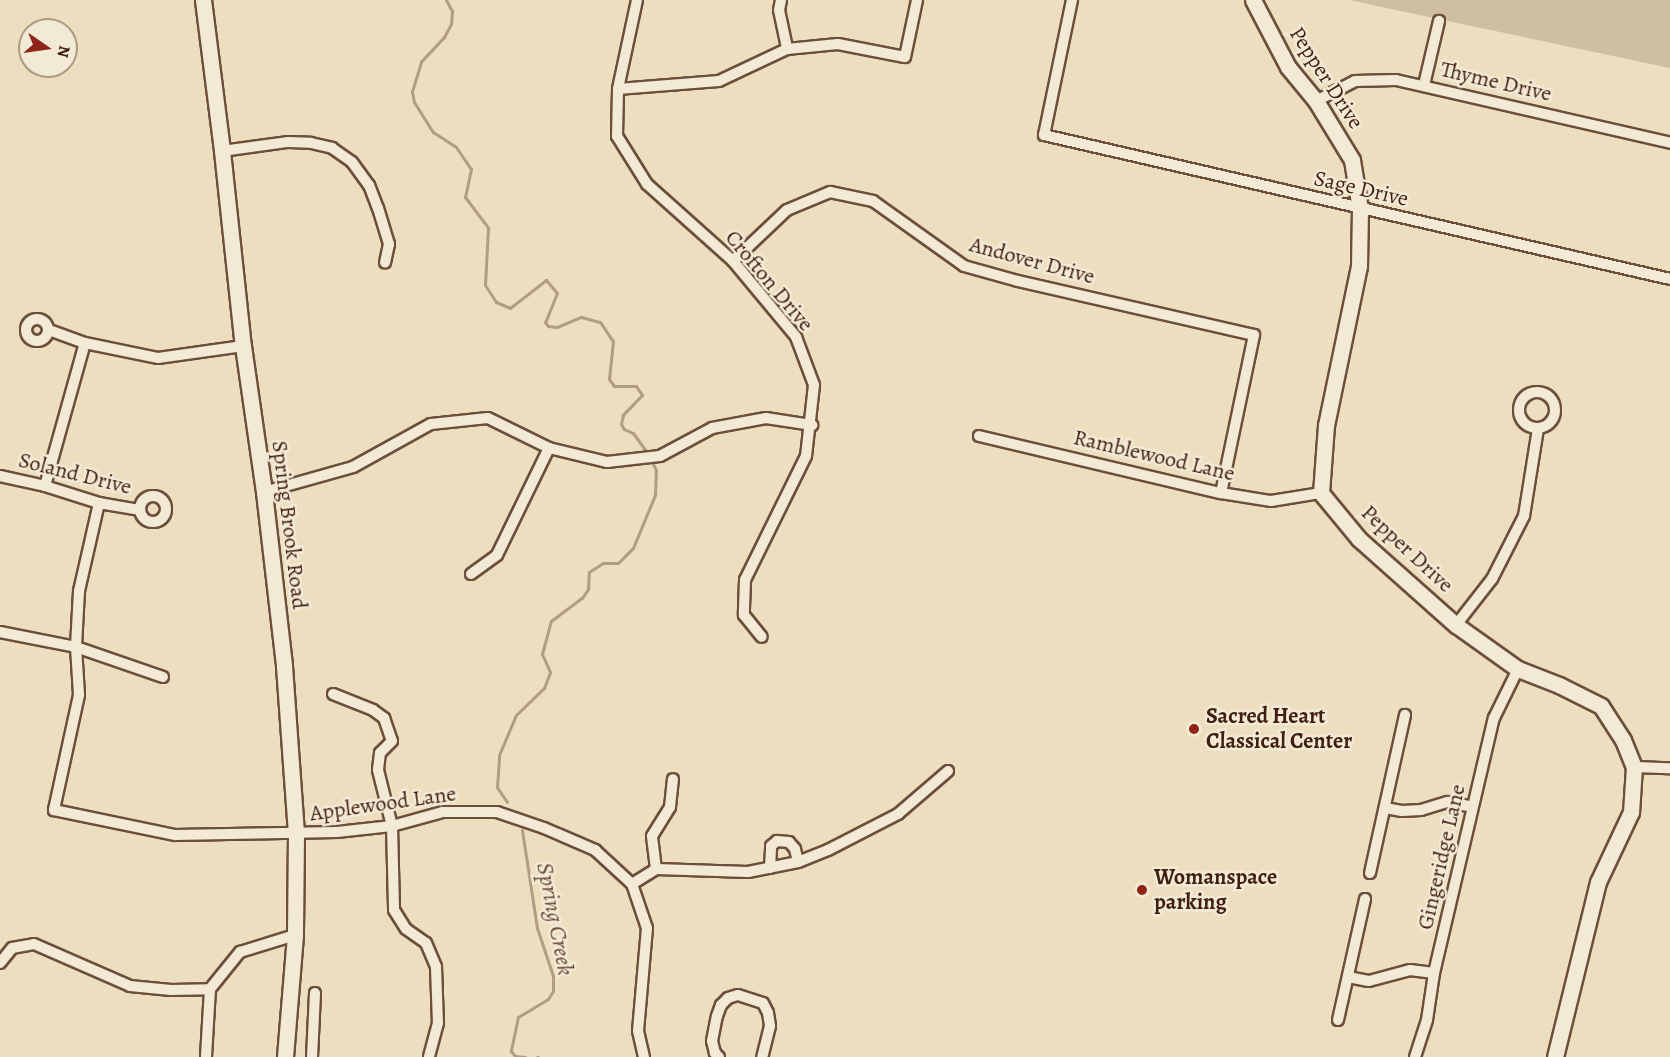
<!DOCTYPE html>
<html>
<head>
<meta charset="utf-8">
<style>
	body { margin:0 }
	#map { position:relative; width:1670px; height:1057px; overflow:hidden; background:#ecdebe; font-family:Alegreya,serif }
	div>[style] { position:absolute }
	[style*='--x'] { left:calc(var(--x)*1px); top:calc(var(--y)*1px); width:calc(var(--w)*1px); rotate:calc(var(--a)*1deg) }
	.green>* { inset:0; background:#cfbea0 }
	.stream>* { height:3px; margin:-1.5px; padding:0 1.5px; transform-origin:1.5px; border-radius:1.5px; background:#b29d82 }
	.roads { filter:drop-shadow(2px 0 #6c4f3b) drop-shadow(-2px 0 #6c4f3b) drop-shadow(0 2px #6c4f3b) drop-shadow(0 -2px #6c4f3b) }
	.street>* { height:10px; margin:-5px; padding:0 5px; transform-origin:5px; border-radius:5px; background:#f3ead5 }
	.street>.ring { margin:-5px; padding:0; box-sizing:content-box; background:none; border:10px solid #f3ead5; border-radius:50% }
	.secondary>* { height:15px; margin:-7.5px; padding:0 7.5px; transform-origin:7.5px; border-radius:7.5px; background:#f3ead5 }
	.dots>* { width:16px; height:16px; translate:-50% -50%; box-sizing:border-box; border:3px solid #f3ead5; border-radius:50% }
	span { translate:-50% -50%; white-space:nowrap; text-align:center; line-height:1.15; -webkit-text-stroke:5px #f3ead5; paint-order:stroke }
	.street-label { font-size:22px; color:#411f0f }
	.poi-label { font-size:22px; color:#411f0f; font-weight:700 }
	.left { translate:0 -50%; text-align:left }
	.water-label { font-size:24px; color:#694b37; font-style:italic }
	.north { position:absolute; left:18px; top:18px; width:60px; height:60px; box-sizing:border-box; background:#f3ead5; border:2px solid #ac9986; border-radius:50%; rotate:103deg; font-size:16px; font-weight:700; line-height:24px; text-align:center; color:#411f0f }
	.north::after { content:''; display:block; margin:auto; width:21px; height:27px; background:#8f2418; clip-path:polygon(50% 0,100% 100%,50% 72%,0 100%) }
</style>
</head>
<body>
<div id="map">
	<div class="green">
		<div style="clip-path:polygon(1349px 0,1670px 0,1670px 68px,1443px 20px)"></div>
	</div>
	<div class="stream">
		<div style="--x:446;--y:0;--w:13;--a:61"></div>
		<div style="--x:452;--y:11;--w:13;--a:94"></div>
		<div style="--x:451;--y:24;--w:15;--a:118"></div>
		<div style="--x:444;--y:37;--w:34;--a:133"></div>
		<div style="--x:421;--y:62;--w:31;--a:107"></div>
		<div style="--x:412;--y:92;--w:10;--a:79"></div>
		<div style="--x:414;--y:102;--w:36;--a:58"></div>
		<div style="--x:433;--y:132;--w:27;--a:33"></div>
		<div style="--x:456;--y:147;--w:27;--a:56"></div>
		<div style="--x:471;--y:169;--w:29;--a:102"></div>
		<div style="--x:465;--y:197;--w:39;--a:53"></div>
		<div style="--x:488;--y:228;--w:57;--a:93"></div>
		<div style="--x:485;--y:285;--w:20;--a:57"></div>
		<div style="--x:496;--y:302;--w:15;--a:23"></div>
		<div style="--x:510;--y:308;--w:46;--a:-37.9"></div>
		<div style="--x:546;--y:280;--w:17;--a:50"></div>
		<div style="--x:557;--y:293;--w:31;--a:112"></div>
		<div style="--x:545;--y:322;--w:5;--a:53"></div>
		<div style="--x:548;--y:326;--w:9;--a:6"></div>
		<div style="--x:557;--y:327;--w:26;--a:-23"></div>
		<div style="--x:581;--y:317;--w:20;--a:15"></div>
		<div style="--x:600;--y:322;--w:23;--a:56"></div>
		<div style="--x:613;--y:341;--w:38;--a:96"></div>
		<div style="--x:609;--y:379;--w:9;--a:54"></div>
		<div style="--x:614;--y:386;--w:22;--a:0"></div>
		<div style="--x:636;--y:386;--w:11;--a:56"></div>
		<div style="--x:642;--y:395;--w:28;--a:134"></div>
		<div style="--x:623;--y:415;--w:9;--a:103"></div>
		<div style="--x:621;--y:424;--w:6;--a:59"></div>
		<div style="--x:624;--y:429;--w:10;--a:24"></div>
		<div style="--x:633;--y:433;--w:26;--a:54"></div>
		<div style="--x:507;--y:802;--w:18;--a:-124"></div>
		<div style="--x:497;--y:787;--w:32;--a:-86"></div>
		<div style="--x:499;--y:755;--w:43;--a:-67"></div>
		<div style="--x:516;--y:715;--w:39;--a:-44"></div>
		<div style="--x:544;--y:688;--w:17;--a:-69"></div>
		<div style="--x:550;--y:672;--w:20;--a:-114"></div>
		<div style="--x:542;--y:654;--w:34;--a:-75"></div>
		<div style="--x:551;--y:621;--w:39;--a:-37"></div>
		<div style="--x:582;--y:598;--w:11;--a:-56"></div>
		<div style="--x:588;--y:589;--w:17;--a:-87"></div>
		<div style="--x:589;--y:572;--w:17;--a:-33"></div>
		<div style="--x:603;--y:563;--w:15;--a:0"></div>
		<div style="--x:618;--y:563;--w:21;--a:-45"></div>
		<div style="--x:633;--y:548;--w:57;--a:-67.5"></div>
		<div style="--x:655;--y:495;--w:25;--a:-88"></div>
		<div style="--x:656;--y:470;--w:11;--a:-117"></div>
		<div style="--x:522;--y:830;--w:99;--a:81.3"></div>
		<div style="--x:537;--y:928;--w:51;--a:71.6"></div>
		<div style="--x:553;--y:976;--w:15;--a:90"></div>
		<div style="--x:553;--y:991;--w:9;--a:122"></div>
		<div style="--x:548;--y:999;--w:35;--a:149"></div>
		<div style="--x:518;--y:1017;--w:35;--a:102"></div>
		<div style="--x:511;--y:1051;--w:6;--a:51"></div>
		<div style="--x:515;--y:1056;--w:10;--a:6"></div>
		<div style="--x:537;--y:1057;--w:1;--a:0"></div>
	</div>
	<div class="roads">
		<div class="street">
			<div style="--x:637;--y:0;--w:91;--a:102.1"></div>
			<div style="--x:618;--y:89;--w:47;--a:91.2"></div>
			<div style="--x:617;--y:136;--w:57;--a:58"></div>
			<div style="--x:647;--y:184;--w:115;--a:41.8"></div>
			<div style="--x:733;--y:261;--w:99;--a:50.3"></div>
			<div style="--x:796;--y:337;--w:51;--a:69.4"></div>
			<div style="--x:814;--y:385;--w:71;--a:96.4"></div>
			<div style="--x:806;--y:456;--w:138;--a:116.2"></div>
			<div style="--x:745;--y:580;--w:35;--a:92"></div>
			<div style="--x:744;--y:615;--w:28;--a:51"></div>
			<div style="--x:781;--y:0;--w:10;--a:101"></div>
			<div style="--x:779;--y:10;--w:40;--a:78"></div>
			<div style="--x:1072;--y:0;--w:138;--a:101.7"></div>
			<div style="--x:1044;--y:135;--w:642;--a:12.95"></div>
			<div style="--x:1424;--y:85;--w:66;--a:-76.8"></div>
			<div style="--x:618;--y:89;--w:101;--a:-4.5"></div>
			<div style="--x:719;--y:81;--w:75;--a:-25.2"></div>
			<div style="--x:787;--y:49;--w:51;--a:-5.6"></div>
			<div style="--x:838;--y:44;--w:68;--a:11"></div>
			<div style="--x:905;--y:57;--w:58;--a:-78.1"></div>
			<div style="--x:1316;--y:101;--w:44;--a:-27.1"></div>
			<div style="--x:1355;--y:81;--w:41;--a:-1.4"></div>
			<div style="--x:1396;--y:80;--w:281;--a:12.9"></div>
			<div style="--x:222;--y:151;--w:67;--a:-7.8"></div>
			<div style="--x:288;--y:142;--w:23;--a:2"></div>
			<div style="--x:311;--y:143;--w:22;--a:13"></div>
			<div style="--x:332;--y:148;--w:24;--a:35"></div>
			<div style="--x:352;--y:162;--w:29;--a:54"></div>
			<div style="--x:369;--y:185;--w:25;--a:69"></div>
			<div style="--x:378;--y:208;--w:38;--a:73"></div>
			<div style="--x:389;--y:244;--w:19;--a:102"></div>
			<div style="--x:733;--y:261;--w:74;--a:-43.4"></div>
			<div style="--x:787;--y:210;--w:47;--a:-22.7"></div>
			<div style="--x:830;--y:192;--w:44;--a:11.8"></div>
			<div style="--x:873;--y:201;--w:112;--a:35.5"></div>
			<div style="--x:964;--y:266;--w:56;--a:15.5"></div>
			<div style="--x:1018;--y:281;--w:242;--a:12.9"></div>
			<div style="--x:1254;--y:335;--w:161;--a:101.8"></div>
			<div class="ring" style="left:26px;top:319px;width:12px;height:12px"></div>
			<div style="--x:49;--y:330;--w:38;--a:20"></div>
			<div style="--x:85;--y:343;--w:75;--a:11.6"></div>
			<div style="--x:158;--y:358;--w:86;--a:-8"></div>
			<div class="ring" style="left:1519px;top:392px;width:26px;height:26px"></div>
			<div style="--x:979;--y:436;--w:249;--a:13.3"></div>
			<div style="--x:1221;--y:493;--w:51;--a:9.1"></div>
			<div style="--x:1271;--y:501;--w:51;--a:-9.1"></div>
			<div style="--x:0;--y:476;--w:46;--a:12.5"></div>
			<div style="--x:45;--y:486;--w:57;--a:17.5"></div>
			<div style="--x:99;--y:503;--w:42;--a:9.7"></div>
			<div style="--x:45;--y:486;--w:148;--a:-74.4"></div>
			<div style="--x:264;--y:492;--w:92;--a:-15.7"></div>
			<div style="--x:353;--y:467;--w:89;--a:-28.9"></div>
			<div style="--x:431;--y:424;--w:57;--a:-6"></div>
			<div style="--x:488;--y:418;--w:68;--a:26.2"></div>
			<div style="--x:549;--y:448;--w:60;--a:13.6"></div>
			<div style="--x:607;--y:462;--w:53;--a:-6.5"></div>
			<div style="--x:660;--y:456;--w:59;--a:-28.3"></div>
			<div style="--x:712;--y:428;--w:55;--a:-10.5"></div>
			<div style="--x:766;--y:418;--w:47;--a:8.7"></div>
			<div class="ring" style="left:140px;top:496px;width:16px;height:16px"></div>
			<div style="--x:99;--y:503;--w:90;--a:102.8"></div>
			<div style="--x:79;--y:591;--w:56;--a:93.1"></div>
			<div style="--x:76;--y:647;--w:48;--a:86.4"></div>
			<div style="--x:79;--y:695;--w:118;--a:102.3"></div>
			<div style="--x:54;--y:810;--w:124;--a:11.7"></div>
			<div style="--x:175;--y:835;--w:162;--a:-1.1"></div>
			<div style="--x:337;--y:832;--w:55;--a:-6.2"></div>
			<div style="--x:392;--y:826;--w:53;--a:-15.4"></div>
			<div style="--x:443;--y:812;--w:54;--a:0"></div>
			<div style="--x:497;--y:812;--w:50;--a:18.8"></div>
			<div style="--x:544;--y:828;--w:56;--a:23.3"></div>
			<div style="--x:595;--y:850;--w:50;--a:42.6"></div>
			<div style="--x:632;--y:884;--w:46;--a:71.2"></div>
			<div style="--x:647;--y:928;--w:103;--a:95"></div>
			<div style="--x:638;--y:1031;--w:27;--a:77"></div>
			<div style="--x:471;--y:574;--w:32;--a:-36"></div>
			<div style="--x:497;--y:555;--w:119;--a:-64.1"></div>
			<div style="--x:1456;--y:625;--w:58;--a:-52"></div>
			<div style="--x:1492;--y:579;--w:71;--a:-63.1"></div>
			<div style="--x:1524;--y:516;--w:88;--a:-80.9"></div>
			<div style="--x:0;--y:632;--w:77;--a:11.2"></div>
			<div style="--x:76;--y:647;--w:92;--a:19"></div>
			<div style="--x:333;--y:694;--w:43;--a:21.8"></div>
			<div style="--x:373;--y:710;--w:14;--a:36"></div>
			<div style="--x:384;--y:718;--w:24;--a:71"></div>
			<div style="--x:392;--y:741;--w:17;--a:135"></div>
			<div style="--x:380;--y:753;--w:17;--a:97"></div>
			<div style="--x:378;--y:770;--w:58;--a:76"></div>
			<div style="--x:392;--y:826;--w:84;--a:88.6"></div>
			<div style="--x:394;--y:910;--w:22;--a:58"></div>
			<div style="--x:406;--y:929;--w:24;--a:35"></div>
			<div style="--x:426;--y:943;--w:26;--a:67"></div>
			<div style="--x:436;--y:967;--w:56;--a:88"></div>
			<div style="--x:438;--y:1023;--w:35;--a:105"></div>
			<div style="--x:1634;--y:767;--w:36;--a:2"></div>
			<div style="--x:1385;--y:808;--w:17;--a:10"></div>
			<div style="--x:1402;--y:811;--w:19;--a:-3"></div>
			<div style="--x:1421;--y:810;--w:28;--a:-17"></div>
			<div style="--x:1448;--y:802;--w:25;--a:11"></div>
			<div style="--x:770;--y:868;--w:22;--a:-87"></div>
			<div style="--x:771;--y:846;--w:8;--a:-40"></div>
			<div style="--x:777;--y:841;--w:12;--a:5"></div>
			<div style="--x:789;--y:842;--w:9;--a:49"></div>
			<div style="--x:795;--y:849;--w:13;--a:77"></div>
			<div style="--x:656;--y:869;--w:33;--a:-97"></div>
			<div style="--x:652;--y:836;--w:34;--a:-58"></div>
			<div style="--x:670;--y:807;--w:28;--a:-84"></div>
			<div style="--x:1370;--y:873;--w:162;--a:-77.5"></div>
			<div style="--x:632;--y:884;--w:28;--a:-32"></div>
			<div style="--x:656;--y:869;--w:92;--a:1.9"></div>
			<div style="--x:748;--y:872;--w:51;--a:-11.3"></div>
			<div style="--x:798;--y:862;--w:32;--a:-22"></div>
			<div style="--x:828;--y:850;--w:79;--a:-27.2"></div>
			<div style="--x:898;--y:814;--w:66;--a:-40.7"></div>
			<div style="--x:0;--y:963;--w:19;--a:-51"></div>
			<div style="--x:12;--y:948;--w:22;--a:-10"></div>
			<div style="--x:34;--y:944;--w:105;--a:23.6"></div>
			<div style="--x:130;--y:986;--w:41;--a:5.6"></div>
			<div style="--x:171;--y:990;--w:39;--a:-1"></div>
			<div style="--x:210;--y:989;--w:68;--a:93.4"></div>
			<div style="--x:1348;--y:977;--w:21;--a:11"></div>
			<div style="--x:1369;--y:981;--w:42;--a:-15"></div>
			<div style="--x:1410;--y:970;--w:24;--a:7"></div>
			<div style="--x:210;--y:989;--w:48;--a:-51"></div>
			<div style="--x:240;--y:952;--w:58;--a:-17.2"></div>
			<div style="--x:1338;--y:1020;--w:124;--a:-77.4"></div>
			<div style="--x:312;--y:1057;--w:64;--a:-87.3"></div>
			<div style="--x:719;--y:1057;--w:6;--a:-135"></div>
			<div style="--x:715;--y:1053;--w:12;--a:-104"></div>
			<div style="--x:712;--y:1041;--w:25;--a:-79"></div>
			<div style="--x:717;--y:1016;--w:12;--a:-70"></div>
			<div style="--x:721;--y:1005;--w:10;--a:-45"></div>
			<div style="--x:728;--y:998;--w:10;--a:-17"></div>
			<div style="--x:738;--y:995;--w:26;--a:18"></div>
			<div style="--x:763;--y:1003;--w:11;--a:63"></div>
			<div style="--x:768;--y:1013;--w:13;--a:81"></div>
			<div style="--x:770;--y:1026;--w:32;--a:104"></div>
			<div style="--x:1415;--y:1057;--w:39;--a:-72"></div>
			<div style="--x:1427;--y:1020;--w:48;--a:-81.5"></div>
			<div style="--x:1434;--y:973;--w:262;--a:-76.8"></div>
			<div style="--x:1494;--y:718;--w:55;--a:-63.9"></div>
		</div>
		<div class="secondary">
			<div style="--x:203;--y:0;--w:152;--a:82.8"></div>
			<div style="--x:222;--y:151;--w:196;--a:83.9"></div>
			<div style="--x:243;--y:346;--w:148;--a:81.8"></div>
			<div style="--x:264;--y:492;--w:175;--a:83.4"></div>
			<div style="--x:284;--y:666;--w:169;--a:85.9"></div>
			<div style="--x:296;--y:835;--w:100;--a:90.6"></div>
			<div style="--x:295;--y:935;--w:122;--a:94.7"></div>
			<div style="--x:1253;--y:0;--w:76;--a:62.4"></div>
			<div style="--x:1288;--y:67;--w:44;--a:50.5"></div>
			<div style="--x:1316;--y:101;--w:69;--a:58.6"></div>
			<div style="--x:1352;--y:160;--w:50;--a:80.7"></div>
			<div style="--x:1360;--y:209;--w:57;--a:91"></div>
			<div style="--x:1359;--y:266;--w:162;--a:101.7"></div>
			<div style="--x:1326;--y:425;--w:68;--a:94.2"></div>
			<div style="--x:1321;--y:493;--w:60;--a:50.4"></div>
			<div style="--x:1359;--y:539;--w:130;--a:41.6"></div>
			<div style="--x:1456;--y:625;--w:76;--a:35.4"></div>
			<div style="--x:1518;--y:669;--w:44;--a:21.3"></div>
			<div style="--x:1559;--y:685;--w:47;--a:26.6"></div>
			<div style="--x:1601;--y:706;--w:40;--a:57.1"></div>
			<div style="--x:1623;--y:740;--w:29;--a:68"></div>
			<div style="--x:1634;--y:767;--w:45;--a:93.8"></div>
			<div style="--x:1631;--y:812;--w:77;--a:115.2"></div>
			<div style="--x:1598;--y:882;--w:180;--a:103.8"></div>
		</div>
	</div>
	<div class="dots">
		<div style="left:1194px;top:729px;background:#8f2418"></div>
		<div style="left:1142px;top:890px;background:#8f2418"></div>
	</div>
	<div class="street-label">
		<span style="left:1326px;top:78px;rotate:57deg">Pepper Drive</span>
		<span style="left:1496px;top:82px;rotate:13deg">Thyme Drive</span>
		<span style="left:1361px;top:189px;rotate:13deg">Sage Drive</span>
		<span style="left:1032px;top:261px;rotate:15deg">Andover Drive</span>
		<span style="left:769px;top:281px;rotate:50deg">Crofton Drive</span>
		<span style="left:1154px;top:456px;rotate:13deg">Ramblewood Lane</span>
		<span style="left:75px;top:474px;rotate:14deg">Soland Drive</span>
		<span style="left:289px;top:525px;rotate:83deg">Spring Brook Road</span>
		<span style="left:1407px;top:549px;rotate:43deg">Pepper Drive</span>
		<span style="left:383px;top:804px;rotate:-8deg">Applewood Lane</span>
		<span style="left:1442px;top:857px;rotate:-77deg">Gingeridge Lane</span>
	</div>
	<div class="poi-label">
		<span class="left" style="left:1206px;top:729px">Sacred Heart<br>Classical Center</span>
		<span class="left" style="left:1154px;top:890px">Womanspace<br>parking</span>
	</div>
	<div class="water-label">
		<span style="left:555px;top:919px;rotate:79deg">Spring Creek</span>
	</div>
	<div class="north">N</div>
</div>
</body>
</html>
